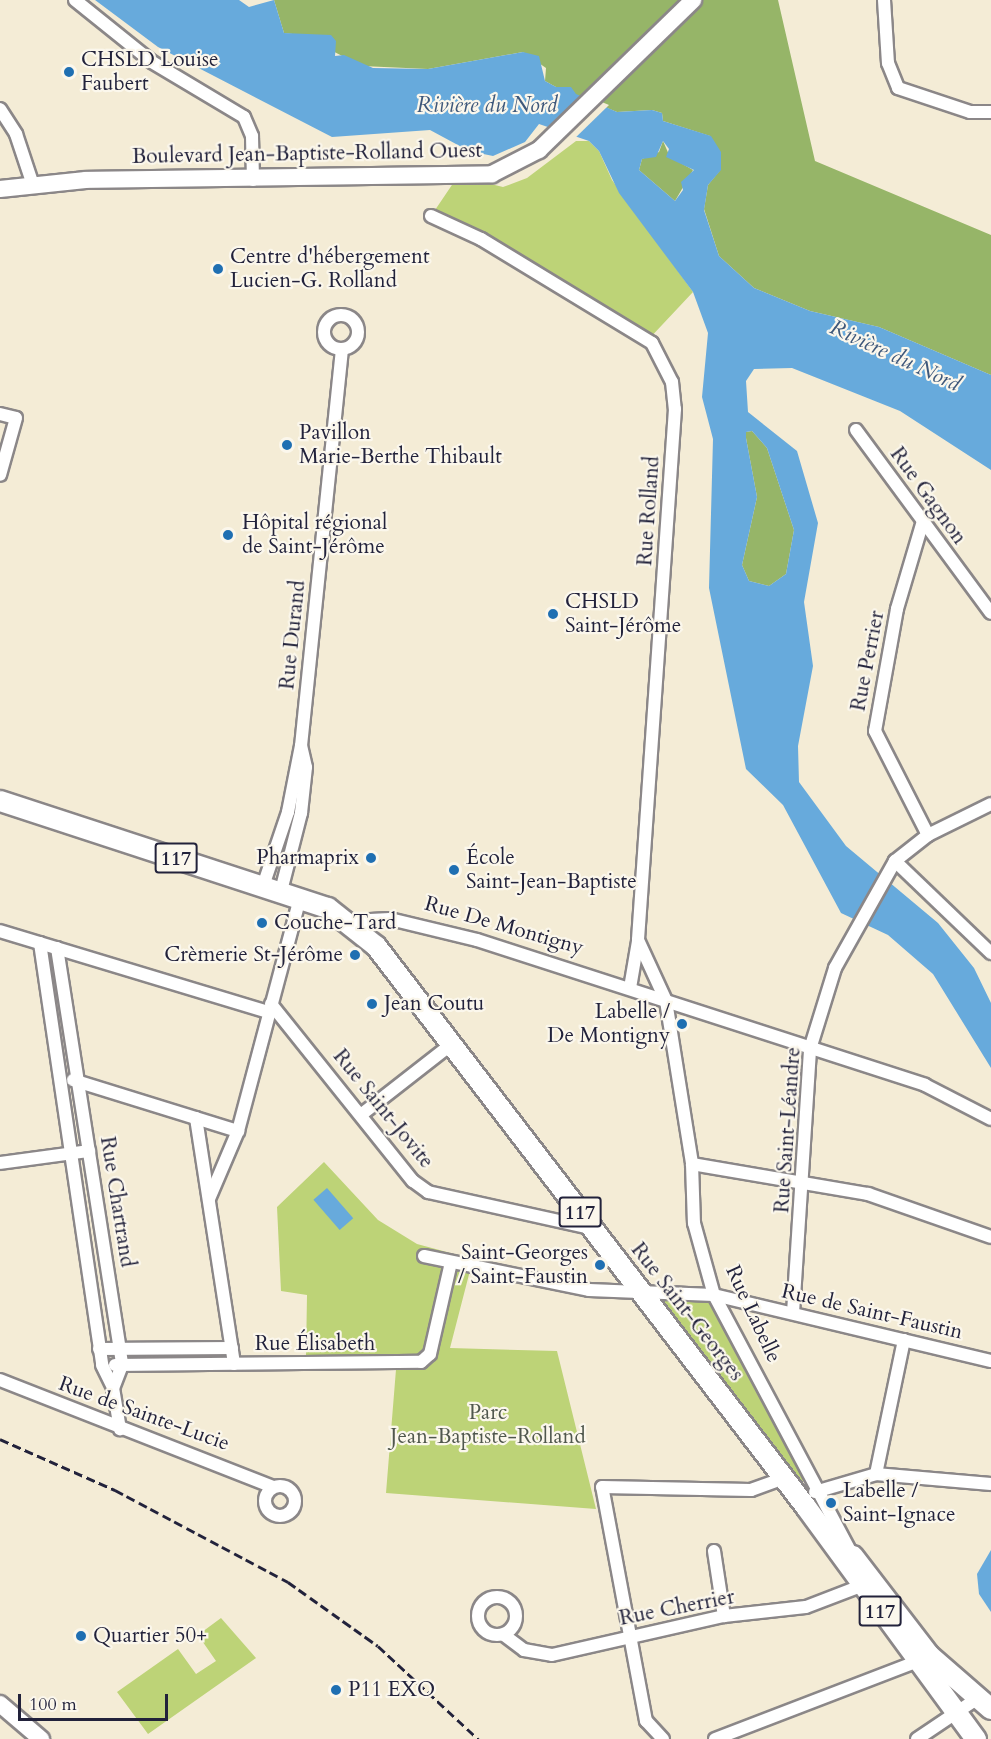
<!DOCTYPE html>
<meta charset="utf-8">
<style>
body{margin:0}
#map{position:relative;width:991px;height:1739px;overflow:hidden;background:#f4ecd6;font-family:Cardo,serif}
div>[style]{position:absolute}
.green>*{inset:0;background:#bdd377}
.forest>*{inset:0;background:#96b568}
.water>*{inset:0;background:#67aadc;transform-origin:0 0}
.pier>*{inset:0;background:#f4ecd6}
.roads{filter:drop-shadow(2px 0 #8b8788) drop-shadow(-2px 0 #8b8788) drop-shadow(0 2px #8b8788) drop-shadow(0 -2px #8b8788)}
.street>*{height:12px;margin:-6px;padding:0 6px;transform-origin:6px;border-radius:6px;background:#fff}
.street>.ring{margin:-6px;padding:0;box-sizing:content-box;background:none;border:12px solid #fff;border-radius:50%}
.secondary>*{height:16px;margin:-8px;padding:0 8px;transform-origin:8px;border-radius:8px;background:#fff}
.primary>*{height:20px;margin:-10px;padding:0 10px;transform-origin:10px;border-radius:10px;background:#fff}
.rail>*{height:3px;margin-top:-1.5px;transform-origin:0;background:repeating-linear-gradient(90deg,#22223b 0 9px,transparent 0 13.5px)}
.dots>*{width:16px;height:16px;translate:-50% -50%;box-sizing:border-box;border:3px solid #fbf7ec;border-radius:50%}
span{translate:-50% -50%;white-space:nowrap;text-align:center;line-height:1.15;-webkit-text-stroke:4.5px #fbf7ec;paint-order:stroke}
.shield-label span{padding:2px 4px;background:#fbf7ec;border:2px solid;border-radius:4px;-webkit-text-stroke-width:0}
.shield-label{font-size:20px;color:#22223b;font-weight:700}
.poi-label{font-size:21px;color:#22223b}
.left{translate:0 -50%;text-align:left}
.right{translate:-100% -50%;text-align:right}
.street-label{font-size:21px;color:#22223b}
.park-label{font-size:21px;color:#50574d}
.water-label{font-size:22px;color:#3e587b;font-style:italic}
.scale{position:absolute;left:18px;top:1694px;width:150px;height:27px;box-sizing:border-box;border:3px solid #22223b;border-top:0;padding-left:8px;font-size:18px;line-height:21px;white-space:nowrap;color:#22223b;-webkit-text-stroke:4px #fbf7ec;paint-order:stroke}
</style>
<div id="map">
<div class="green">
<i style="clip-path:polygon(576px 141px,589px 141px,599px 151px,612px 180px,693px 292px,647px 341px,431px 216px,458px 176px,503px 187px,527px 178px)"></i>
<i style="clip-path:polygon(324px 1162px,378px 1220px,417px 1244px,473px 1259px,450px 1348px,557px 1351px,596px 1509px,386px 1493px,397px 1357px,306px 1356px,307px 1295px,281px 1291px,277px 1207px)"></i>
<i style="clip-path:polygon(642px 1292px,714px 1295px,803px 1480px,801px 1485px)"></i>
<i style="clip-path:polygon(221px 1618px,256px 1658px,148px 1734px,117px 1692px,178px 1649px,196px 1674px,216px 1661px,198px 1635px)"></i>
</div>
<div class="forest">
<i style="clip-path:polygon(274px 0,778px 0,815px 161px,991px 235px,991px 375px,879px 327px,810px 311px,754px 288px,719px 256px,704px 209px,708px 185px,721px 169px,710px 136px,663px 121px,662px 113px,652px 110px,617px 112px,556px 87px,545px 81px,546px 68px,523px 52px,428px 69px,362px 66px,301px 35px,284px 33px)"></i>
<i style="clip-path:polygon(663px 141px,670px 157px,693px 170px,675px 201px,639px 170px,642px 159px,659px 152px)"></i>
<i style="clip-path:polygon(752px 431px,767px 448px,794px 530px,786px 574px,769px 586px,749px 581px,742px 565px,757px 497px,746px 438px,746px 432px)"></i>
</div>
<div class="water">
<i style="clip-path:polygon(evenodd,95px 0,239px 0,249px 7px,274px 0,284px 33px,331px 35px,336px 41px,335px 56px,344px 55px,373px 68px,428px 69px,523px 52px,539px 56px,545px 81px,556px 87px,571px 87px,576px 94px,617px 112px,652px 110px,662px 113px,663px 121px,711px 136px,721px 152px,721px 170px,708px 185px,704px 210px,719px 256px,754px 288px,810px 311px,879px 327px,991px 375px,991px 470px,900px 411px,792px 368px,754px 369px,746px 381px,748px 412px,797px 451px,818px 523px,804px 602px,813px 666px,798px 746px,799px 782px,846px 846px,938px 923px,974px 968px,991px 1003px,991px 1068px,933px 974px,888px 935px,841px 913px,783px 805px,746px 769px,709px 588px,713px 439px,702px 397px,708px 333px,693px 292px,619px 193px,599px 151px,589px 141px,539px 124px,525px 142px,493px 156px,469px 151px,430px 130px,332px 137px,158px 47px,95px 0,663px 141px,669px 149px,666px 157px,694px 170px,681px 182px,683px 190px,675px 201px,639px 170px,642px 159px,656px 157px,663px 141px,95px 0,752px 431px,767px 448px,794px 530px,786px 574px,769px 586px,749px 581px,742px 565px,757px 497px,746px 438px,746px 432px,752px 431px)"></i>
<i style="left:327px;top:1188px;width:40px;height:18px;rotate:49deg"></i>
<i style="clip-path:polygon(991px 1550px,991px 1612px,979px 1594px,977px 1574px)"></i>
</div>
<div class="pier">
<i style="clip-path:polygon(585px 95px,609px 105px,571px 142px,548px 130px)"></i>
</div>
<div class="roads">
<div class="street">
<i style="left:75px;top:0;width:99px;rotate:38.8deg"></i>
<i style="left:152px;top:62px;width:107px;rotate:30.9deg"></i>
<i style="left:244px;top:117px;width:21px;rotate:67deg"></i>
<i style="left:252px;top:136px;width:44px;rotate:88.7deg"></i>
<i style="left:884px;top:0;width:63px;rotate:86.4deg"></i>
<i style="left:888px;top:63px;width:27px;rotate:68deg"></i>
<i style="left:898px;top:88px;width:76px;rotate:18.4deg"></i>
<i style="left:970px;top:112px;width:21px"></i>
<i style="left:0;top:109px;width:30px;rotate:57deg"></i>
<i style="left:16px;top:134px;width:51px;rotate:71.6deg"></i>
<i style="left:431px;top:216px;width:55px;rotate:24.7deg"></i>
<i style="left:481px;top:239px;width:200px;rotate:31.3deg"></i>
<i style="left:652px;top:343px;width:44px;rotate:62.9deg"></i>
<i style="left:672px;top:382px;width:27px;rotate:84deg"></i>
<i style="left:675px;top:409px;width:532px;rotate:93.99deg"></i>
<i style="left:638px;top:940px;width:67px;rotate:65.3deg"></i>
<i style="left:666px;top:1001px;width:165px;rotate:80.9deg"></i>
<i style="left:692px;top:1164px;width:59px;rotate:88.1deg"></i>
<i style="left:694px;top:1223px;width:75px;rotate:74.5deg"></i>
<i style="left:714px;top:1295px;width:294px;rotate:62deg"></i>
<i class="ring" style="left:324px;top:315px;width:22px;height:22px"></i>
<i style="left:0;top:414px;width:16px;rotate:14deg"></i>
<i style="left:16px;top:418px;width:59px;rotate:105.7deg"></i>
<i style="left:856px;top:430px;width:227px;rotate:53.6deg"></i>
<i style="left:923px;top:521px;width:92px;rotate:106.5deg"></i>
<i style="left:897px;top:609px;width:124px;rotate:100.2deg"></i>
<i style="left:875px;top:731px;width:117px;rotate:63deg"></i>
<i style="left:895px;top:861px;width:133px;rotate:43.8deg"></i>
<i style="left:263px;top:886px;width:78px;rotate:-71.3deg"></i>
<i style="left:288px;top:812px;width:67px;rotate:-78.9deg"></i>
<i style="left:301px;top:746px;width:399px;rotate:-84.1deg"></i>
<i style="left:281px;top:891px;width:81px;rotate:-75.6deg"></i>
<i style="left:301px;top:813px;width:46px;rotate:-83.8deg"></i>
<i style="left:306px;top:767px;width:22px;rotate:-103deg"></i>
<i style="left:350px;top:921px;width:40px;rotate:-2.9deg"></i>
<i style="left:390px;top:919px;width:89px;rotate:13.6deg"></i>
<i style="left:477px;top:940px;width:471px;rotate:17.9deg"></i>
<i style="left:925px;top:1085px;width:74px;rotate:27.3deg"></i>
<i style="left:0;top:931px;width:281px;rotate:16.8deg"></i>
<i style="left:40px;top:943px;width:427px;rotate:81.6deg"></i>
<i style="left:102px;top:1365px;width:25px;rotate:64deg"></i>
<i style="left:113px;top:1388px;width:42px;rotate:80.3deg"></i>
<i style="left:57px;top:948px;width:422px;rotate:81.1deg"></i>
<i style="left:122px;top:1365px;width:25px;rotate:111deg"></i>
<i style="left:630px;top:988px;width:48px;rotate:-80.3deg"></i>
<i style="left:271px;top:1004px;width:227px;rotate:51.3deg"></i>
<i style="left:413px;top:1181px;width:19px;rotate:36deg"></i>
<i style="left:428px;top:1192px;width:167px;rotate:12.5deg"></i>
<i style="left:73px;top:1080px;width:173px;rotate:17.2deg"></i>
<i style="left:362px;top:1114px;width:115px;rotate:-38deg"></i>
<i style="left:196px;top:1118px;width:249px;rotate:81.2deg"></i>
<i style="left:0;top:1163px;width:90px;rotate:-7.7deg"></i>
<i style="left:692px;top:1164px;width:179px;rotate:9.7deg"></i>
<i style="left:868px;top:1194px;width:130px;rotate:19.3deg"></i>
<i style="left:209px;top:1199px;width:74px;rotate:-66.9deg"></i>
<i style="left:238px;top:1131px;width:241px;rotate:-75.1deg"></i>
<i style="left:424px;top:1256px;width:168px;rotate:11.6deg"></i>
<i style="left:589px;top:1290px;width:125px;rotate:2.3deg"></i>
<i style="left:714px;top:1295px;width:285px;rotate:13.4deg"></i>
<i style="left:793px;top:1313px;width:265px;rotate:-86.3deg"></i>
<i style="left:810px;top:1049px;width:85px;rotate:-72.8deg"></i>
<i style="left:835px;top:968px;width:123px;rotate:-60.7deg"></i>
<i style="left:895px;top:861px;width:42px;rotate:-38.2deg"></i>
<i style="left:928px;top:835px;width:70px;rotate:-26.2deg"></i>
<i style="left:99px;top:1349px;width:133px;rotate:-0.4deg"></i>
<i style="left:115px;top:1365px;width:306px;rotate:-0.6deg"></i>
<i style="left:421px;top:1362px;width:12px;rotate:-42deg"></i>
<i style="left:430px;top:1354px;width:94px;rotate:-77.1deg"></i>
<i style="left:0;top:1380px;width:293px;rotate:21.4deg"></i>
<i style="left:876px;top:1474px;width:137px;rotate:-78.2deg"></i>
<i class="ring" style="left:265px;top:1486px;width:18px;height:18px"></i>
<i style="left:815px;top:1492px;width:64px;rotate:-16.4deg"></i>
<i style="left:876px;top:1474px;width:115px;rotate:5deg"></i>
<i style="left:714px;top:1551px;width:66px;rotate:81.3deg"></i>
<i class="ring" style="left:478px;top:1597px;width:26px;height:26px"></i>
<i style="left:504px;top:1635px;width:25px;rotate:37deg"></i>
<i style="left:524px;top:1650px;width:28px;rotate:10deg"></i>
<i style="left:552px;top:1655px;width:176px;rotate:-12.8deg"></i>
<i style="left:724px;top:1616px;width:82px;rotate:-6.3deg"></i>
<i style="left:806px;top:1607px;width:59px;rotate:-20.9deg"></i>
<i style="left:663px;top:1739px;width:25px;rotate:-133deg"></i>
<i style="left:646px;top:1721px;width:238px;rotate:-100.6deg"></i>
<i style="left:602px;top:1487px;width:149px;rotate:1.2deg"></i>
<i style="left:751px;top:1490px;width:35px;rotate:-20deg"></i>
<i style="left:715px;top:1739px;width:217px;rotate:-21deg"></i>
<i style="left:917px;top:1739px;width:73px;rotate:-33.9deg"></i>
</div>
<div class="secondary">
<i style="left:0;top:189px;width:86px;rotate:-6deg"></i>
<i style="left:86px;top:180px;width:406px;rotate:-0.8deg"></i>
<i style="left:492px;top:174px;width:53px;rotate:-27.1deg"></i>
<i style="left:539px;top:150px;width:215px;rotate:-44.2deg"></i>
<i style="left:0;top:1704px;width:54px;rotate:40.5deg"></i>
</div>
<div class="primary">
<i style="left:0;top:801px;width:345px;rotate:18.1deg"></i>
<i style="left:328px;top:908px;width:61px;rotate:38.4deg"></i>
<i style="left:376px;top:946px;width:707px;rotate:52.53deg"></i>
<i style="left:806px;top:1507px;width:288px;rotate:53.8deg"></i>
<i style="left:853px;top:1556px;width:125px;rotate:52.5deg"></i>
<i style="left:929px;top:1655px;width:82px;rotate:41.1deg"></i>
</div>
</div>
<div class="rail">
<i style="left:0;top:1439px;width:126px;rotate:23.9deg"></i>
<i style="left:115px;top:1490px;width:196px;rotate:28deg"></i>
<i style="left:288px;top:1582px;width:110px;rotate:35.4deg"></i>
<i style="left:378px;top:1646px;width:137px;rotate:42.9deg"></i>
</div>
<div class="dots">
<i style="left:69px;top:72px;background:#1f6fb2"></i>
<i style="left:218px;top:269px;background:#1f6fb2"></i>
<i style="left:287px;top:445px;background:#1f6fb2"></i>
<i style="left:228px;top:535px;background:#1f6fb2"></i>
<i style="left:553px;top:614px;background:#1f6fb2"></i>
<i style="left:371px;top:858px;background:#1f6fb2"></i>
<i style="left:454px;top:870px;background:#1f6fb2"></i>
<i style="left:262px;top:923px;background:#1f6fb2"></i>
<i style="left:355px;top:955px;background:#1f6fb2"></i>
<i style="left:372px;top:1004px;background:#1f6fb2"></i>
<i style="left:682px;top:1024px;background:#1f6fb2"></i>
<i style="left:600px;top:1265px;background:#1f6fb2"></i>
<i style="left:831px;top:1503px;background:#1f6fb2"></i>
<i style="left:81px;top:1636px;background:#1f6fb2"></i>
<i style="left:336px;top:1690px;background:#1f6fb2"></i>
</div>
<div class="shield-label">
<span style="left:176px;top:858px">117</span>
<span style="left:580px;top:1212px">117</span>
<span style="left:880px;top:1611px">117</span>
</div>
<div class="poi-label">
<span class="left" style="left:81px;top:72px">CHSLD Louise<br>Faubert</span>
<span class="left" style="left:230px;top:269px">Centre d'hébergement<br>Lucien-G. Rolland</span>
<span class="left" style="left:299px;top:445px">Pavillon<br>Marie-Berthe Thibault</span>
<span class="left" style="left:242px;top:535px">Hôpital régional<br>de Saint-Jérôme</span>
<span class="left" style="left:565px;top:614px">CHSLD<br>Saint-Jérôme</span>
<span class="right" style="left:359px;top:858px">Pharmaprix</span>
<span class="left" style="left:466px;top:870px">École<br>Saint-Jean-Baptiste</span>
<span class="left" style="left:274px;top:923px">Couche-Tard</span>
<span class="right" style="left:343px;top:955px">Crèmerie St-Jérôme</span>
<span class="left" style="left:384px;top:1004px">Jean Coutu</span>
<span class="right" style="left:670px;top:1024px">Labelle /<br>De Montigny</span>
<span class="right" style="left:588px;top:1265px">Saint-Georges<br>/ Saint-Faustin</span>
<span class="left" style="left:843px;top:1503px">Labelle /<br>Saint-Ignace</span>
<span class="left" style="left:93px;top:1636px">Quartier 50+</span>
<span class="left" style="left:348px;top:1690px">P11 EXO</span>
</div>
<div class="street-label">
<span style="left:307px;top:154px;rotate:-1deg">Boulevard Jean-Baptiste-Rolland Ouest</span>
<span style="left:928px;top:496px;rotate:54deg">Rue Gagnon</span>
<span style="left:649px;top:511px;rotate:-86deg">Rue Rolland</span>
<span style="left:293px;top:635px;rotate:-84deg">Rue Durand</span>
<span style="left:868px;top:661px;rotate:-79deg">Rue Perrier</span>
<span style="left:504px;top:926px;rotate:16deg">Rue De Montigny</span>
<span style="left:383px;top:1109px;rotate:51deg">Rue Saint-Jovite</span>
<span style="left:788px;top:1130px;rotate:-86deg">Rue Saint-Léandre</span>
<span style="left:117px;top:1202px;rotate:81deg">Rue Chartrand</span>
<span style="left:687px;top:1312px;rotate:52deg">Rue Saint-Georges</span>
<span style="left:872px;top:1312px;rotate:13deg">Rue de Saint-Faustin</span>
<span style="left:753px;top:1314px;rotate:65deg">Rue Labelle</span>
<span style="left:315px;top:1344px">Rue Élisabeth</span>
<span style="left:144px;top:1414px;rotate:20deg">Rue de Sainte-Lucie</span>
<span style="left:677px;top:1608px;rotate:-11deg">Rue Cherrier</span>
</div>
<div class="park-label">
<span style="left:488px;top:1425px">Parc<br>Jean-Baptiste-Rolland</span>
</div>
<div class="water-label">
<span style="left:487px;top:106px">Rivière du Nord</span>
<span style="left:895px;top:356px;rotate:25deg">Rivière du Nord</span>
</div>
<div class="scale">100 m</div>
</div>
